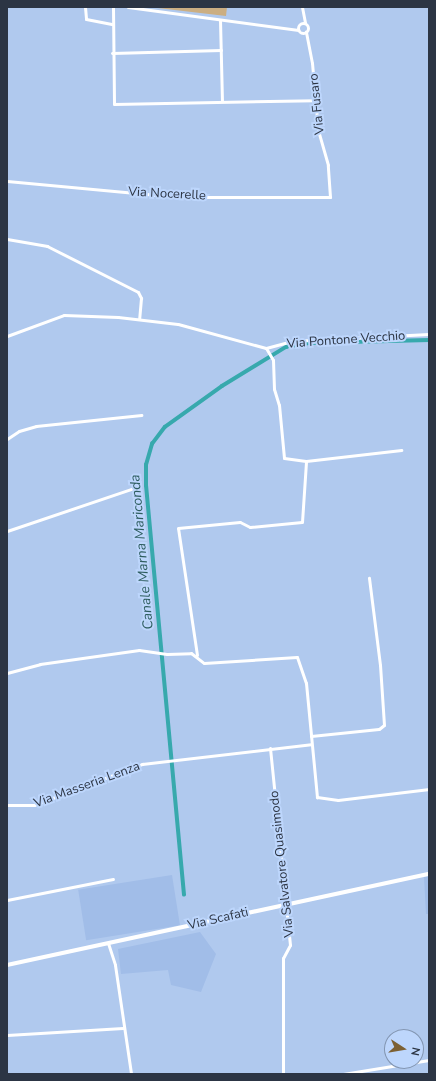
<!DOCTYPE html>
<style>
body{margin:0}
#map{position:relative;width:436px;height:1081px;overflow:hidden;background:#b0c9ee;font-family:"Nunito Sans",sans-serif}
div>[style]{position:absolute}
.built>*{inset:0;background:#a1bde8;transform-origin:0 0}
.green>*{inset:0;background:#cbae82}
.canal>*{height:3.5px;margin:-1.75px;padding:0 1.75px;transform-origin:1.75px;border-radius:1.75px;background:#37a9ad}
.minor>*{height:3px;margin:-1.5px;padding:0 1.5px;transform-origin:1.5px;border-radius:1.5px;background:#fff}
.minor>.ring{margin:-1.5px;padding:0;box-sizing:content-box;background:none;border:3px solid #fff;border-radius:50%}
.tertiary>*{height:4px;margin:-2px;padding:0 2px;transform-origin:2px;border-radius:2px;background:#fff}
span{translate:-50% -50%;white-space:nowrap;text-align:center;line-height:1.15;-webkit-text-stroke:4px #bdd6fc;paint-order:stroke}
.street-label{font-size:13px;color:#2c3544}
.water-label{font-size:14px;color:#2e5d5f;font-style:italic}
.frame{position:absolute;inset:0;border:8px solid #2c3544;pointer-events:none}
.north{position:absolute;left:384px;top:1029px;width:40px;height:40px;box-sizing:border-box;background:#bdd6fc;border:1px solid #8396b2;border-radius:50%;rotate:102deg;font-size:11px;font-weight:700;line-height:16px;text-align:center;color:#2c3544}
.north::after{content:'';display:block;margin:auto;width:14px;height:18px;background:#7c6033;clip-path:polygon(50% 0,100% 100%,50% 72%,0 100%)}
</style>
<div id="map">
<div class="built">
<i style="left:172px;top:875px;width:51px;height:95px;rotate:81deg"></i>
<i style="clip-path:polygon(429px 876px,429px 914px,426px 914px,424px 877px)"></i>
<i style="clip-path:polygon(200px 932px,216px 954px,201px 992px,171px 985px,168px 970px,121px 974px,118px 949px)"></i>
</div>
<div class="green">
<i style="clip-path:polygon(149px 7px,227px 7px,226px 16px)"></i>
</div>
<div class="canal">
<i style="left:184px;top:895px;width:411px;rotate:-95.3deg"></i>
<i style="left:146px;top:486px;width:21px;rotate:-90deg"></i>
<i style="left:146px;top:465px;width:22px;rotate:-74deg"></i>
<i style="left:152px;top:444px;width:21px;rotate:-53deg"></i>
<i style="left:165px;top:427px;width:70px;rotate:-35.7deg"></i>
<i style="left:222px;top:386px;width:75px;rotate:-31.4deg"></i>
<i style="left:286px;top:347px;width:23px;rotate:-10deg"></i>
<i style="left:309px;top:343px;width:120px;rotate:-1.4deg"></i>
</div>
<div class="minor">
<i style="left:85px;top:7px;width:12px;rotate:85deg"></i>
<i style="left:86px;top:19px;width:26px;rotate:11deg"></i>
<i style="left:113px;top:7px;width:97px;rotate:89.4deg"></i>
<i style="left:114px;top:104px;width:201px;rotate:-1.1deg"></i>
<i style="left:128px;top:7px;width:172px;rotate:7.7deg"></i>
<i style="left:302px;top:7px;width:16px;rotate:79deg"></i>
<i style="left:220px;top:20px;width:81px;rotate:88.6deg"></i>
<i class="ring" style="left:298px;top:23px;width:7px;height:7px"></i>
<i style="left:112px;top:53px;width:109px;rotate:-1.6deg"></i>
<i style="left:7px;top:181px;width:172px;rotate:5.3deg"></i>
<i style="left:178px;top:197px;width:152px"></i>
<i style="left:330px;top:197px;width:32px;rotate:-94deg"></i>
<i style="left:328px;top:165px;width:36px;rotate:-106deg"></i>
<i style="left:318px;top:130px;width:67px;rotate:-95.1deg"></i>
<i style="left:312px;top:63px;width:32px;rotate:-101deg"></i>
<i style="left:7px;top:239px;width:41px;rotate:9.9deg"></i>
<i style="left:47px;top:246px;width:102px;rotate:26.8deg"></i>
<i style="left:138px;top:292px;width:7px;rotate:63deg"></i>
<i style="left:141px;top:298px;width:21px;rotate:95deg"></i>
<i style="left:7px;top:336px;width:61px;rotate:-20.2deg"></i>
<i style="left:64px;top:315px;width:54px;rotate:2.1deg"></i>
<i style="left:118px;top:317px;width:60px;rotate:6.7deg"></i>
<i style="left:178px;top:324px;width:91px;rotate:15.3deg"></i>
<i style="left:266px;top:348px;width:27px;rotate:-15deg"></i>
<i style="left:292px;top:341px;width:137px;rotate:-2.9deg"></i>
<i style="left:266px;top:348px;width:14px;rotate:60deg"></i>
<i style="left:273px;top:360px;width:29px;rotate:88deg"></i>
<i style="left:274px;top:389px;width:17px;rotate:73deg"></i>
<i style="left:279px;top:405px;width:53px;rotate:84.6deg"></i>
<i style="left:284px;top:458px;width:22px;rotate:8deg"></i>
<i style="left:7px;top:439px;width:14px;rotate:-34deg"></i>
<i style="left:19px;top:431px;width:18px;rotate:-16deg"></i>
<i style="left:36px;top:426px;width:106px;rotate:-6deg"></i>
<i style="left:7px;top:531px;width:140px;rotate:-18.7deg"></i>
<i style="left:197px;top:655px;width:128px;rotate:-98.5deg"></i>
<i style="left:178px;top:528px;width:62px;rotate:-5.5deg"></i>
<i style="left:240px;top:522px;width:11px;rotate:27deg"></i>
<i style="left:250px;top:527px;width:52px;rotate:-5.5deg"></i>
<i style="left:302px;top:522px;width:61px;rotate:-86.2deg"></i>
<i style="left:306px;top:461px;width:96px;rotate:-6.6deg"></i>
<i style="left:7px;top:673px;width:34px;rotate:-15deg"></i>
<i style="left:40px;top:664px;width:100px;rotate:-8deg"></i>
<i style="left:139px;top:650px;width:28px;rotate:8deg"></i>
<i style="left:167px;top:654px;width:24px;rotate:-2deg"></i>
<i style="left:191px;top:653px;width:16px;rotate:38deg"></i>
<i style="left:204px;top:663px;width:93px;rotate:-3.7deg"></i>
<i style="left:297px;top:657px;width:28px;rotate:71deg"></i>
<i style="left:306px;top:683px;width:115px;rotate:84.5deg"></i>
<i style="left:317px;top:797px;width:21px;rotate:8deg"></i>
<i style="left:338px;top:800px;width:92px;rotate:-6.9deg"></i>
<i style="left:311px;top:736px;width:68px;rotate:-5.9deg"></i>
<i style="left:379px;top:729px;width:6px;rotate:-39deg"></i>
<i style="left:384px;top:725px;width:60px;rotate:-93.8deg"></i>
<i style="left:380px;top:665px;width:88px;rotate:-97.2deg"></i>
<i style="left:270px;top:748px;width:198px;rotate:84.2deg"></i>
<i style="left:290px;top:945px;width:15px;rotate:118deg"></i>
<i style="left:283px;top:958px;width:116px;rotate:90deg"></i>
<i style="left:7px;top:805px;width:27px"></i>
<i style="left:34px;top:805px;width:116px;rotate:-20.8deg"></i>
<i style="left:142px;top:764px;width:170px;rotate:-6.7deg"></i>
<i style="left:7px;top:900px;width:108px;rotate:-11.2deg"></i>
<i style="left:108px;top:943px;width:23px;rotate:72deg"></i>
<i style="left:115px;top:965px;width:110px;rotate:81.6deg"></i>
<i style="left:7px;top:1035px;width:116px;rotate:-3.5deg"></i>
<i style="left:343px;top:1074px;width:87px;rotate:-9.2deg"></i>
</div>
<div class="tertiary">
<i style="left:7px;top:965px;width:432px;rotate:-12.2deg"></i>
</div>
<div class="street-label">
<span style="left:317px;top:104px;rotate:-96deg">Via Fusaro</span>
<span style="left:167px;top:194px;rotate:3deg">Via Nocerelle</span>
<span style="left:346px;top:340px;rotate:-4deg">Via Pontone Vecchio</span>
<span style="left:87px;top:785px;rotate:-20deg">Via Masseria Lenza</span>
<span style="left:282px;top:864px;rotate:-96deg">Via Salvatore Quasimodo</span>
<span style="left:218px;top:919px;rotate:-13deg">Via Scafati</span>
</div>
<div class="water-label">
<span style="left:142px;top:552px;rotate:-95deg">Canale Marna Mariconda</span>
</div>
<div class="frame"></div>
<div class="north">N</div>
</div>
